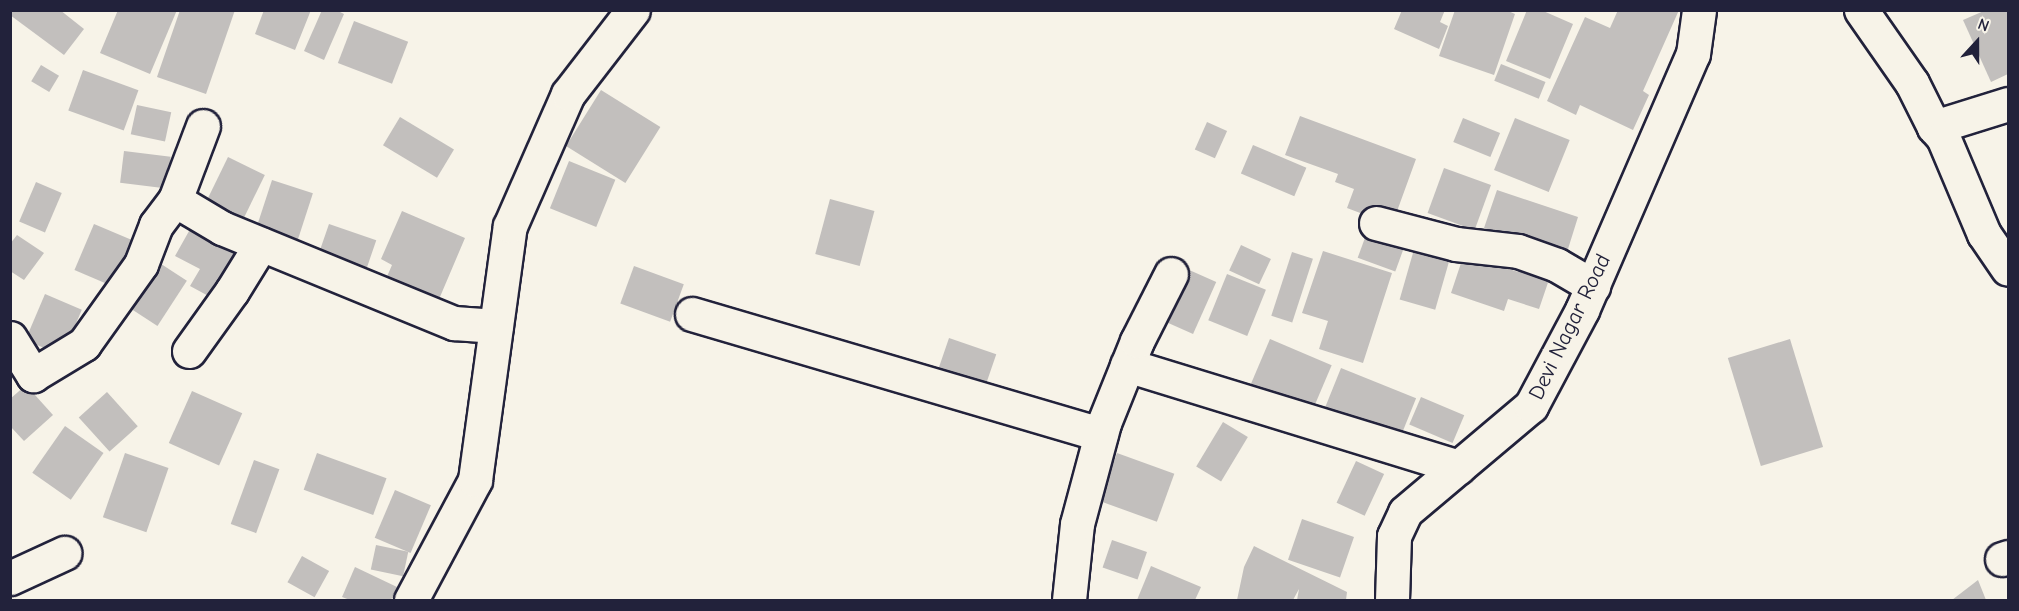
<!DOCTYPE html>
<style>
body{margin:0}
#map{position:relative;width:2019px;height:611px;overflow:hidden;background:#f7f3e8;font-family:"Comic Neue",sans-serif}
div>[style]{position:absolute}
.building>*{inset:0;background:#c2bfbd;transform-origin:0 0}
.roads{filter:drop-shadow(2px 0 #22223b) drop-shadow(-2px 0 #22223b) drop-shadow(0 2px #22223b) drop-shadow(0 -2px #22223b)}
.minor>*{height:33px;margin:-16.5px;padding:0 16.5px;transform-origin:16.5px;border-radius:16.5px;background:#f7f3e8}
.major>*{height:33px;margin:-16.5px;padding:0 16.5px;transform-origin:16.5px;border-radius:16.5px;background:#f7f3e8}
span{translate:-50% -50%;white-space:nowrap;text-align:center;line-height:1.15;-webkit-text-stroke:6px #f7f3e8;paint-order:stroke}
.street-label{font-size:22px;color:#22223b}
.frame{position:absolute;inset:0;border:12px solid #22223b;pointer-events:none}
.north{position:absolute;left:1947px;top:12px;width:60px;height:60px;-webkit-text-stroke:4px #f7f3e8;paint-order:stroke;rotate:21deg;font-size:16px;font-weight:700;line-height:24px;text-align:center;color:#22223b}
.north::after{content:'';display:block;margin:auto;width:21px;height:27px;background:#22223b;clip-path:polygon(50% 0,100% 100%,50% 72%,0 100%)}
</style>
<div id="map">
<div class="building">
<i style="clip-path:polygon(10px 10px,60px 10px,84px 29px,64px 55px,10px 15px)"></i>
<i style="clip-path:polygon(118px 10px,177px 10px,150px 74px,100px 53px)"></i>
<i style="clip-path:polygon(180px 10px,235px 10px,206px 94px,157px 77px)"></i>
<i style="clip-path:polygon(264px 10px,311px 10px,295px 50px,255px 34px)"></i>
<i style="clip-path:polygon(322px 10px,336px 10px,344px 14px,324px 60px,304px 51px)"></i>
<i style="clip-path:polygon(1402px 10px,1445px 10px,1440px 22px,1448px 26px,1439px 49px,1394px 29px)"></i>
<i style="clip-path:polygon(1455px 10px,1506px 10px,1515px 14px,1494px 75px,1439px 56px)"></i>
<i style="clip-path:polygon(1527px 10px,1541px 10px,1573px 24px,1550px 79px,1506px 61px)"></i>
<i style="clip-path:polygon(1618px 10px,1679px 10px,1643px 91px,1649px 95px,1633px 130px,1580px 105px,1576px 115px,1547px 101px,1585px 17px,1610px 28px)"></i>
<i style="clip-path:polygon(1986px 10px,2008px 10px,2008px 74px,1991px 82px,1963px 20px)"></i>
<i style="left:354px;top:21px;width:58px;height:45px;rotate:21deg"></i>
<i style="left:1501px;top:64px;width:48px;height:18px;rotate:22deg"></i>
<i style="left:41px;top:65px;width:21px;height:19px;rotate:31deg"></i>
<i style="left:83px;top:70px;width:59px;height:43px;rotate:20deg"></i>
<i style="left:601px;top:90px;width:70px;height:66px;rotate:32deg"></i>
<i style="left:137px;top:105px;width:35px;height:30px;rotate:12deg"></i>
<i style="clip-path:polygon(1300px 116px,1416px 159px,1392px 225px,1347px 208px,1354px 189px,1335px 182px,1338px 174px,1285px 155px)"></i>
<i style="left:400px;top:117px;width:63px;height:33px;rotate:31deg"></i>
<i style="left:1463px;top:118px;width:40px;height:26px;rotate:22deg"></i>
<i style="left:1515px;top:118px;width:59px;height:56px;rotate:22deg"></i>
<i style="left:1207px;top:122px;width:22px;height:30px;rotate:24deg"></i>
<i style="left:1253px;top:145px;width:58px;height:31px;rotate:23deg"></i>
<i style="left:124px;top:151px;width:47px;height:32px;rotate:7deg"></i>
<i style="left:228px;top:157px;width:41px;height:52px;rotate:26deg"></i>
<i style="left:569px;top:161px;width:50px;height:51px;rotate:22deg"></i>
<i style="left:1444px;top:168px;width:50px;height:48px;rotate:20deg"></i>
<i style="left:272px;top:180px;width:43px;height:49px;rotate:18deg"></i>
<i style="left:36px;top:182px;width:28px;height:43px;rotate:23deg"></i>
<i style="clip-path:polygon(1497px 190px,1578px 217px,1563px 265px,1530px 244px,1484px 228px)"></i>
<i style="left:830px;top:199px;width:46px;height:57px;rotate:15deg"></i>
<i style="clip-path:polygon(402px 211px,465px 238px,434px 311px,382px 288px,392px 265px,381px 259px)"></i>
<i style="left:94px;top:224px;width:47px;height:50px;rotate:23deg"></i>
<i style="clip-path:polygon(193px 224px,241px 251px,214px 299px,190px 286px,200px 269px,175px 256px)"></i>
<i style="left:329px;top:224px;width:50px;height:30px;rotate:19deg"></i>
<i style="left:1370px;top:224px;width:40px;height:36px;rotate:20deg"></i>
<i style="clip-path:polygon(17px 235px,44px 253px,24px 280px,10px 271px,10px 244px)"></i>
<i style="left:1417px;top:239px;width:37px;height:63px;rotate:16deg"></i>
<i style="left:1241px;top:245px;width:33px;height:28px;rotate:25deg"></i>
<i style="clip-path:polygon(1323px 251px,1392px 273px,1363px 363px,1319px 349px,1328px 321px,1302px 313px)"></i>
<i style="left:1292px;top:252px;width:22px;height:67px;rotate:18deg"></i>
<i style="clip-path:polygon(1464px 254px,1518px 272px,1524px 256px,1554px 265px,1539px 309px,1508px 299px,1504px 311px,1451px 293px)"></i>
<i style="left:155px;top:260px;width:38px;height:54px;rotate:33deg"></i>
<i style="left:634px;top:266px;width:53px;height:40px;rotate:20deg"></i>
<i style="left:1187px;top:269px;width:32px;height:57px;rotate:24deg"></i>
<i style="left:1227px;top:274px;width:42px;height:50px;rotate:22deg"></i>
<i style="left:45px;top:294px;width:40px;height:50px;rotate:23deg"></i>
<i style="left:949px;top:338px;width:50px;height:39px;rotate:19deg"></i>
<i style="left:1270px;top:339px;width:67px;height:56px;rotate:23deg"></i>
<i style="left:1790px;top:339px;width:113px;height:65px;rotate:73deg"></i>
<i style="left:1341px;top:368px;width:81px;height:53px;rotate:22deg"></i>
<i style="clip-path:polygon(26px 385px,53px 415px,24px 441px,10px 426px,10px 399px)"></i>
<i style="left:192px;top:391px;width:55px;height:57px;rotate:24deg"></i>
<i style="left:107px;top:392px;width:46px;height:38px;rotate:48deg"></i>
<i style="left:1421px;top:397px;width:47px;height:30px;rotate:23deg"></i>
<i style="left:1223px;top:422px;width:29px;height:52px;rotate:31deg"></i>
<i style="left:65px;top:426px;width:47px;height:57px;rotate:35deg"></i>
<i style="left:125px;top:453px;width:46px;height:68px;rotate:19deg"></i>
<i style="left:317px;top:453px;width:74px;height:39px;rotate:20deg"></i>
<i style="left:1117px;top:453px;width:61px;height:51px;rotate:20deg"></i>
<i style="left:254px;top:460px;width:27px;height:68px;rotate:20deg"></i>
<i style="left:1356px;top:461px;width:31px;height:46px;rotate:25deg"></i>
<i style="left:395px;top:490px;width:39px;height:52px;rotate:23deg"></i>
<i style="left:1302px;top:519px;width:55px;height:43px;rotate:19deg"></i>
<i style="left:1112px;top:540px;width:37px;height:29px;rotate:19deg"></i>
<i style="left:376px;top:545px;width:33px;height:25px;rotate:12deg"></i>
<i style="clip-path:polygon(1254px 546px,1347px 592px,1346px 600px,1297px 600px,1299px 589px,1293px 600px,1237px 600px,1244px 567px)"></i>
<i style="left:302px;top:556px;width:31px;height:30px;rotate:29deg"></i>
<i style="clip-path:polygon(1151px 566px,1201px 587px,1195px 600px,1137px 600px)"></i>
<i style="clip-path:polygon(355px 567px,397px 587px,391px 600px,350px 600px,342px 597px)"></i>
<i style="clip-path:polygon(1978px 580px,1986px 600px,1952px 600px)"></i>
</div>
<div class="roads">
<div class="minor">
<i style="left:1934px;top:127px;width:77px;rotate:-17.3deg"></i>
<i style="left:175px;top:200px;width:79px;rotate:-69.3deg"></i>
<i style="left:1376px;top:223px;width:83px;rotate:14.7deg"></i>
<i style="left:1456px;top:244px;width:62px;rotate:6.4deg"></i>
<i style="left:1518px;top:251px;width:41px;rotate:19.7deg"></i>
<i style="left:1557px;top:265px;width:42px;rotate:30.3deg"></i>
<i style="left:692px;top:314px;width:426px;rotate:16.4deg"></i>
<i style="left:10px;top:338px;width:44px;rotate:58.1deg"></i>
<i style="left:33px;top:375px;width:60px;rotate:-31.3deg"></i>
<i style="left:84px;top:344px;width:98px;rotate:-54.5deg"></i>
<i style="left:141px;top:264px;width:42px;rotate:-69deg"></i>
<i style="left:156px;top:225px;width:31px;rotate:-53deg"></i>
<i style="left:175px;top:200px;width:55px;rotate:30.8deg"></i>
<i style="left:222px;top:228px;width:251px;rotate:22.3deg"></i>
<i style="left:454px;top:323px;width:42px;rotate:4.1deg"></i>
<i style="left:189px;top:351px;width:74px;rotate:-54.4deg"></i>
<i style="left:232px;top:291px;width:55px;rotate:-58.3deg"></i>
<i style="left:1127px;top:365px;width:347px;rotate:17.1deg"></i>
<i style="left:2002px;top:559px;width:6px;rotate:-18deg"></i>
<i style="left:10px;top:578px;width:60px;rotate:-24.8deg"></i>
<i style="left:411px;top:600px;width:136px;rotate:-61.9deg"></i>
<i style="left:475px;top:480px;width:256px;rotate:-82.2deg"></i>
<i style="left:510px;top:226px;width:144px;rotate:-66.3deg"></i>
<i style="left:568px;top:94px;width:106px;rotate:-52.3deg"></i>
<i style="left:1069px;top:600px;width:76px;rotate:-84deg"></i>
<i style="left:1077px;top:524px;width:105px;rotate:-75deg"></i>
<i style="left:1104px;top:423px;width:88px;rotate:-68.1deg"></i>
<i style="left:1137px;top:341px;width:75px;rotate:-63.1deg"></i>
<i style="left:1392px;top:600px;width:64px;rotate:-88.2deg"></i>
<i style="left:1394px;top:536px;width:26px;rotate:-65deg"></i>
<i style="left:1405px;top:512px;width:165px;rotate:-40.1deg"></i>
<i style="left:1531px;top:406px;width:109px;rotate:-62deg"></i>
<i style="left:1582px;top:310px;width:279px;rotate:-66.6deg"></i>
<i style="left:1693px;top:54px;width:44px;rotate:-82.2deg"></i>
</div>
<div class="major">
<i style="left:1861px;top:10px;width:89px;rotate:55.1deg"></i>
<i style="left:1912px;top:83px;width:49px;rotate:63.4deg"></i>
<i style="left:1934px;top:127px;width:13px;rotate:48deg"></i>
<i style="left:1943px;top:137px;width:105px;rotate:67.1deg"></i>
<i style="left:1984px;top:234px;width:42px;rotate:55.6deg"></i>
</div>
</div>
<div class="street-label">
<span style="left:1570px;top:327px;rotate:-64deg">Devi Nagar Road</span>
</div>
<div class="frame"></div>
<div class="north">N</div>
</div>
